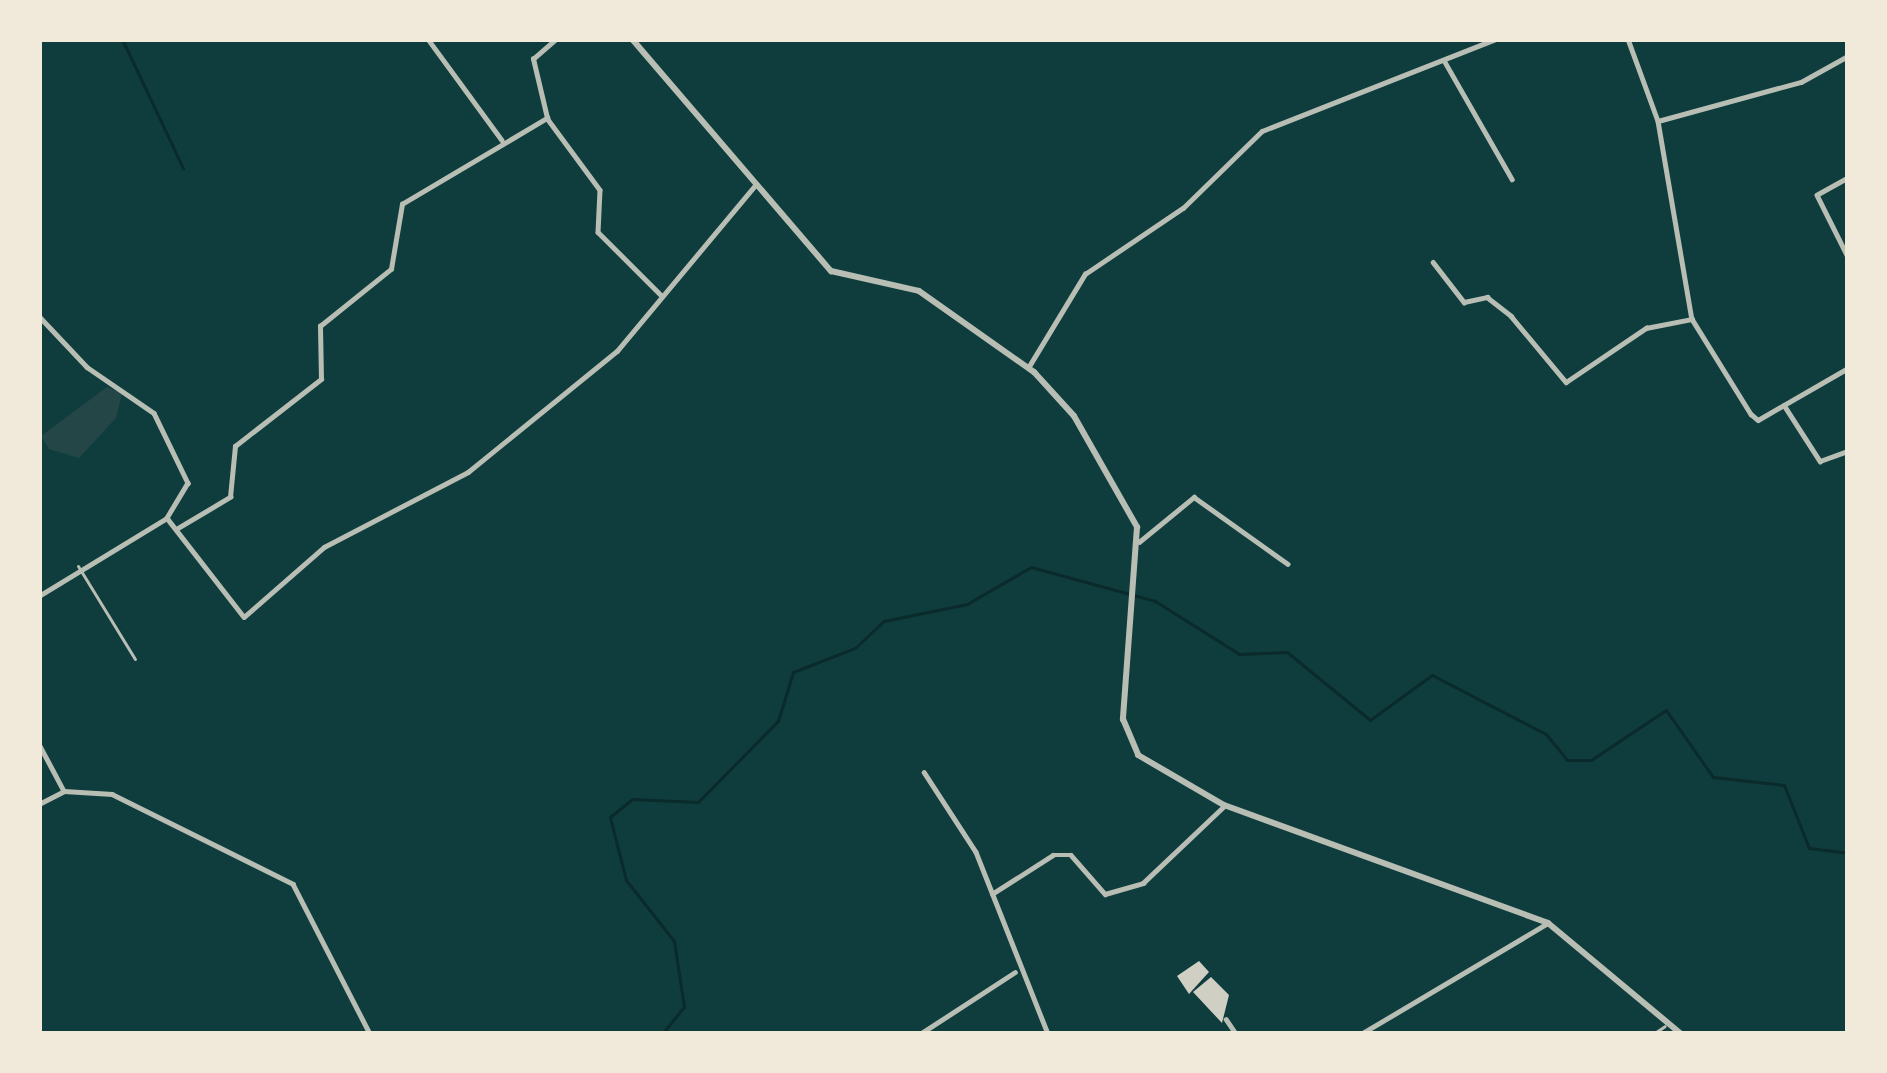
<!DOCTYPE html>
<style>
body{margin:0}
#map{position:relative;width:1887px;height:1073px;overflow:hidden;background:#0f3d3e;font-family:Georgia,serif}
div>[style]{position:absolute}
.green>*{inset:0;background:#244646}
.stream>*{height:3px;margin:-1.5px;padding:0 1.5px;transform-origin:1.5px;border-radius:1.5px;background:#0a2a2b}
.building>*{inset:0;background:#cfcfc3}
.pedestrian>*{height:3px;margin:-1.5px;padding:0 1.5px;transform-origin:1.5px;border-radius:1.5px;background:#b8beb3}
.minor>*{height:4.5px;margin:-2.25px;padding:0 2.25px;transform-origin:2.25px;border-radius:2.25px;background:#b8beb3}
.tertiary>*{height:6px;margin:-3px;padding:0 3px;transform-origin:3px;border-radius:3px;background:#b8beb3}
span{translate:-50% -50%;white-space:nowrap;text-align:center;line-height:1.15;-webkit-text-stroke:9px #f1e9da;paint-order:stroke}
.frame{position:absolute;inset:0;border:42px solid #f1e9da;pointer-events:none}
</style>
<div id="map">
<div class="green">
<i style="clip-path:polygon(107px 387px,122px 393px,116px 418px,79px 458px,49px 449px,41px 436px)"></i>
</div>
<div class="stream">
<i style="left:122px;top:39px;width:143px;rotate:64.7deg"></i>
<i style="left:662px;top:1034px;width:35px;rotate:-51deg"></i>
<i style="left:684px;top:1007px;width:67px;rotate:-98.6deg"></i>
<i style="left:674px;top:941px;width:78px;rotate:-128.2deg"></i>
<i style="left:626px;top:880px;width:65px;rotate:-104.3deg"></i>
<i style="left:610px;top:817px;width:28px;rotate:-39deg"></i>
<i style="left:632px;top:799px;width:66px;rotate:2.6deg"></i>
<i style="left:698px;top:802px;width:114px;rotate:-45.4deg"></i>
<i style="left:778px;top:721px;width:51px;rotate:-73deg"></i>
<i style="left:793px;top:672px;width:66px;rotate:-21.2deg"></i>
<i style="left:855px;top:648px;width:40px;rotate:-43deg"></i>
<i style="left:884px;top:621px;width:85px;rotate:-11.6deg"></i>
<i style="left:967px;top:604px;width:74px;rotate:-30deg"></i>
<i style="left:1031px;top:567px;width:129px;rotate:15.3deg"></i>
<i style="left:1155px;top:601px;width:99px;rotate:32.2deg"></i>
<i style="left:1239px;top:654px;width:48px;rotate:-2.4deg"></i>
<i style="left:1287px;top:652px;width:107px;rotate:39.3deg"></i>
<i style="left:1370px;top:720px;width:77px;rotate:-36deg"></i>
<i style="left:1432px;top:675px;width:128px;rotate:27.4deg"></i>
<i style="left:1546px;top:734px;width:33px;rotate:51deg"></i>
<i style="left:1567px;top:760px;width:24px"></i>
<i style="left:1591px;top:760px;width:90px;rotate:-33.7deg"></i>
<i style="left:1666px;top:710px;width:82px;rotate:55deg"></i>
<i style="left:1713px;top:777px;width:71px;rotate:6.4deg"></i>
<i style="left:1784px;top:785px;width:68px;rotate:68.4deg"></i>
<i style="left:1809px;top:848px;width:39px;rotate:7deg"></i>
</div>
<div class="building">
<i style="clip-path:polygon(1199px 961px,1209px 972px,1189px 994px,1177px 976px)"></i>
<i style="clip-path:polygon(1211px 977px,1229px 995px,1222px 1023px,1193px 992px)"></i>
</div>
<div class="pedestrian">
<i style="left:78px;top:566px;width:109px;rotate:58.5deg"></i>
<i style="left:1653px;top:1034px;width:14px;rotate:-34deg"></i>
</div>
<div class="minor">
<i style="left:428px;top:39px;width:125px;rotate:53.8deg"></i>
<i style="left:1628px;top:39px;width:87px;rotate:69.9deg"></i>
<i style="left:1658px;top:121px;width:148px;rotate:-15.3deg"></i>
<i style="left:1801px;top:82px;width:54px;rotate:-29deg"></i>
<i style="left:1445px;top:62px;width:135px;rotate:60.2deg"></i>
<i style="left:547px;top:118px;width:89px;rotate:53.6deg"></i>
<i style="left:600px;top:190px;width:42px;rotate:92.7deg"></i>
<i style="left:598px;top:232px;width:88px;rotate:45deg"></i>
<i style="left:1658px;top:121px;width:201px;rotate:80.3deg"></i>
<i style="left:1692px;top:319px;width:112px;rotate:58.2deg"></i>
<i style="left:1751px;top:414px;width:9px;rotate:41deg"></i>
<i style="left:1758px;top:420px;width:104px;rotate:-30deg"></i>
<i style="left:1848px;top:178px;width:35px;rotate:151deg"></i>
<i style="left:1817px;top:195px;width:69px;rotate:63.4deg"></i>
<i style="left:1433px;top:262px;width:51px;rotate:52.2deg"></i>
<i style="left:1464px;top:302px;width:24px;rotate:-12deg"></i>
<i style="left:1487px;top:297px;width:31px;rotate:38deg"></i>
<i style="left:1511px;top:316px;width:86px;rotate:50.2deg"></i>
<i style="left:1566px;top:382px;width:97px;rotate:-34deg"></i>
<i style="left:1646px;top:328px;width:47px;rotate:-11.1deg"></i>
<i style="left:39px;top:316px;width:70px;rotate:46.7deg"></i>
<i style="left:87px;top:367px;width:81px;rotate:34.5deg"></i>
<i style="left:154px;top:413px;width:78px;rotate:64.1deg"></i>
<i style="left:188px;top:483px;width:41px;rotate:121deg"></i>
<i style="left:1028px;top:368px;width:110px;rotate:-58.8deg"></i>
<i style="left:1085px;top:274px;width:118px;rotate:-34deg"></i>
<i style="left:1183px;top:208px;width:110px;rotate:-44.3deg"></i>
<i style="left:1262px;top:131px;width:251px;rotate:-21.5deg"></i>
<i style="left:1784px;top:405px;width:67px;rotate:57.3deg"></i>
<i style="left:1820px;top:461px;width:30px;rotate:-20deg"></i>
<i style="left:178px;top:528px;width:61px;rotate:-30.8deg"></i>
<i style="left:230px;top:497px;width:51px;rotate:-84.4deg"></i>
<i style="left:235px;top:446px;width:109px;rotate:-37.9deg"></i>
<i style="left:321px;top:379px;width:53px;rotate:-91.1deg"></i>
<i style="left:320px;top:326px;width:91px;rotate:-38.8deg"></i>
<i style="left:391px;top:269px;width:66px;rotate:-80.4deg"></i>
<i style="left:402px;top:204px;width:169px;rotate:-30.7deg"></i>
<i style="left:547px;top:118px;width:61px;rotate:-103.3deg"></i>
<i style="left:533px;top:59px;width:30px;rotate:-41deg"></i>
<i style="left:1139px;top:542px;width:71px;rotate:-39.3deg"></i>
<i style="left:1194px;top:497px;width:115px;rotate:35.5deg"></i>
<i style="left:39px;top:596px;width:150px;rotate:-31.4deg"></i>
<i style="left:167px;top:518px;width:125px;rotate:52.1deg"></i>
<i style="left:244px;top:617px;width:106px;rotate:-41.2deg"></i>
<i style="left:324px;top:547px;width:162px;rotate:-27.5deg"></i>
<i style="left:468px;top:472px;width:192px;rotate:-39.1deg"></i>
<i style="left:617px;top:351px;width:217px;rotate:-50.2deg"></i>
<i style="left:39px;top:744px;width:53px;rotate:62deg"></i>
<i style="left:924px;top:772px;width:95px;rotate:57deg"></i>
<i style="left:976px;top:852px;width:196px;rotate:68.4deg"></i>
<i style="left:39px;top:804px;width:28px;rotate:-27deg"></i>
<i style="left:64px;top:791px;width:48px;rotate:3.6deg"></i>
<i style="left:112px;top:794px;width:202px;rotate:26.4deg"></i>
<i style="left:293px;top:884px;width:169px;rotate:62.8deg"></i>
<i style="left:992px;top:894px;width:72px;rotate:-32.6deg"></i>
<i style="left:1053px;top:855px;width:18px"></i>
<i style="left:1071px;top:855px;width:52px;rotate:48.9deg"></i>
<i style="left:1105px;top:894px;width:40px;rotate:-16deg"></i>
<i style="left:1143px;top:883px;width:112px;rotate:-43.5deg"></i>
<i style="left:1226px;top:1019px;width:18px;rotate:56deg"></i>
<i style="left:920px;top:1034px;width:113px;rotate:-33.1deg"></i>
<i style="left:1361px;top:1034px;width:217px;rotate:-30.7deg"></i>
</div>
<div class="tertiary">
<i style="left:632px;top:39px;width:306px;rotate:49.4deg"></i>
<i style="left:831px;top:271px;width:90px;rotate:12.8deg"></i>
<i style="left:919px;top:291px;width:141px;rotate:35.2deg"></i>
<i style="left:1034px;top:372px;width:59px;rotate:47.7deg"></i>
<i style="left:1074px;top:416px;width:128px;rotate:60.4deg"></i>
<i style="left:1137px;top:527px;width:193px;rotate:94.2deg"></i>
<i style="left:1123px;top:719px;width:39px;rotate:67deg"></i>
<i style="left:1138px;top:755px;width:99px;rotate:30.2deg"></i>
<i style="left:1224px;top:805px;width:345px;rotate:20deg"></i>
<i style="left:1548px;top:923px;width:173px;rotate:39.8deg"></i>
</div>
<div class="frame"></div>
</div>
